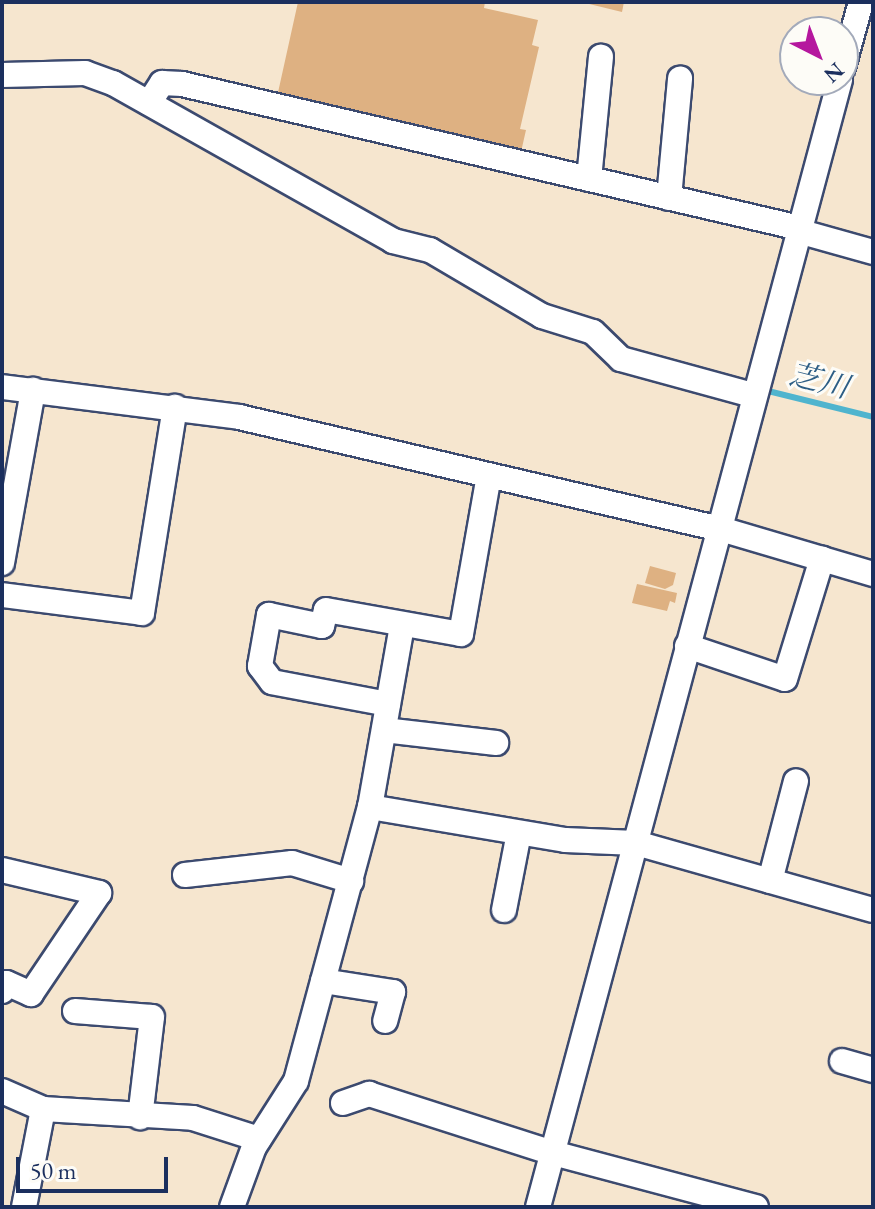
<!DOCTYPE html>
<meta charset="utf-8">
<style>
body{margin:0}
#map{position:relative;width:875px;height:1209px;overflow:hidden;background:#f6e6cf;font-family:"EB Garamond","Noto Serif JP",serif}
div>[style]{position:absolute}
.stream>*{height:6px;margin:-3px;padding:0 3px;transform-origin:3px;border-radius:3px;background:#4fb4ce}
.building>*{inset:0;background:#deb182}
.roads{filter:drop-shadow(2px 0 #3c4a6f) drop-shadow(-2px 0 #3c4a6f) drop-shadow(0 2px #3c4a6f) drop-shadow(0 -2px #3c4a6f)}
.minor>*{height:24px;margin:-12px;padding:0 12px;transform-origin:12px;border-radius:12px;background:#fff}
span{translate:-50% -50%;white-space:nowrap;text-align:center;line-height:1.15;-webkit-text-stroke:6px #fdfcf7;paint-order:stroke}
.water-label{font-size:30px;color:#2d5e85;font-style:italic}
.frame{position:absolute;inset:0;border:4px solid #1b2f5e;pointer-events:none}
.north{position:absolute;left:779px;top:16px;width:80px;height:80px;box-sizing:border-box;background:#fdfcf7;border:2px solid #a3aaba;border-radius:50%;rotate:138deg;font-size:22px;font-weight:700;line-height:32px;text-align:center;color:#1b2f5e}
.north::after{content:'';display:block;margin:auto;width:28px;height:36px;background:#b5179e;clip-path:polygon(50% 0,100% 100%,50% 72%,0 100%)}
.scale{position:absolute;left:16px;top:1157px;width:152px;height:36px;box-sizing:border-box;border:4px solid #1b2f5e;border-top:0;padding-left:10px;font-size:24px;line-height:28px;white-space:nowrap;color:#1b2f5e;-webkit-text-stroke:6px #fdfcf7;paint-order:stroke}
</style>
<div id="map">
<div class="stream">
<i style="left:764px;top:390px;width:112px;rotate:13.9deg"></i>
</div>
<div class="building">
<i style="clip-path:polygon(298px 2px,485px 2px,484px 8px,538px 20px,532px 45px,539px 47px,520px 129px,526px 130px,521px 152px,277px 97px)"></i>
<i style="clip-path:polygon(581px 2px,624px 2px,622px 12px)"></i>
<i style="clip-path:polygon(650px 566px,676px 573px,673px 585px,665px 589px,645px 583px)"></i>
<i style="clip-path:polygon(637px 584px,677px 593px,675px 603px,670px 601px,667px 611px,632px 603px)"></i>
</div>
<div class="roads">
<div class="minor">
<i style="left:843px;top:67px;width:67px;rotate:-74.5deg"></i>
<i style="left:2px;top:75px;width:83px;rotate:-1.4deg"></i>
<i style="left:85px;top:73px;width:30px;rotate:20deg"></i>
<i style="left:113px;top:83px;width:322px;rotate:29.4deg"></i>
<i style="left:393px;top:241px;width:38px;rotate:14deg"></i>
<i style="left:430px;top:250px;width:130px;rotate:30.5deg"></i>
<i style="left:542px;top:316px;width:53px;rotate:17.4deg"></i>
<i style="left:593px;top:332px;width:39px;rotate:44deg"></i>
<i style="left:621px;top:359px;width:137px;rotate:15.3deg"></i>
<i style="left:149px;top:103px;width:24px;rotate:-57deg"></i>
<i style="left:162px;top:83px;width:20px;rotate:3deg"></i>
<i style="left:182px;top:84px;width:635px;rotate:13.12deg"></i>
<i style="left:589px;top:179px;width:123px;rotate:-84.4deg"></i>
<i style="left:669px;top:198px;width:120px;rotate:-84.7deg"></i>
<i style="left:798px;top:231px;width:78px;rotate:15.6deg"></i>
<i style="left:2px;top:387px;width:239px;rotate:7.2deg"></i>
<i style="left:239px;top:417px;width:491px;rotate:13.1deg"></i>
<i style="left:717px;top:528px;width:163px;rotate:16.4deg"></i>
<i style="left:2px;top:563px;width:176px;rotate:-79.8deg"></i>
<i style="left:2px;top:595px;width:141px;rotate:7.3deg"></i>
<i style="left:142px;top:613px;width:209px;rotate:-80.9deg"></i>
<i style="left:687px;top:646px;width:103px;rotate:18.6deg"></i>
<i style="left:785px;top:679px;width:126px;rotate:-72.9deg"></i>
<i style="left:388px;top:704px;width:118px;rotate:-169.3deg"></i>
<i style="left:272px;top:682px;width:20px;rotate:-127deg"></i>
<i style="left:260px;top:666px;width:52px;rotate:-80deg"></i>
<i style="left:269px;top:615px;width:54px;rotate:11.7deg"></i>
<i style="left:322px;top:626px;width:16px;rotate:-76deg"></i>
<i style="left:326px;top:610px;width:137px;rotate:10.1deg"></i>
<i style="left:461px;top:634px;width:161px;rotate:-80deg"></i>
<i style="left:384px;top:730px;width:113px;rotate:6.6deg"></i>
<i style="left:370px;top:807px;width:198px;rotate:9.6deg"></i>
<i style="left:565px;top:840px;width:71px;rotate:2.4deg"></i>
<i style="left:636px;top:843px;width:246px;rotate:15.8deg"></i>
<i style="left:2px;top:870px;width:100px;rotate:13.3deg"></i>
<i style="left:99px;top:893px;width:122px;rotate:124deg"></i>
<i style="left:31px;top:994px;width:27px;rotate:-156deg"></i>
<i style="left:6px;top:983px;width:9px;rotate:117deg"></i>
<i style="left:185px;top:875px;width:108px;rotate:-6.4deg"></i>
<i style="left:292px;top:863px;width:62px;rotate:17deg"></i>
<i style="left:770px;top:881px;width:103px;rotate:-75.4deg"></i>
<i style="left:504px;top:910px;width:78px;rotate:-79deg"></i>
<i style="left:323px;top:981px;width:71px;rotate:8.9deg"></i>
<i style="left:393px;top:992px;width:30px;rotate:105deg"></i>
<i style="left:75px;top:1011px;width:77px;rotate:4.5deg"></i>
<i style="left:152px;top:1017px;width:101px;rotate:96.8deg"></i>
<i style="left:842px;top:1061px;width:32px;rotate:16deg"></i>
<i style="left:2px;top:1091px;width:45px;rotate:23.7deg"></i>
<i style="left:343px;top:1103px;width:28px;rotate:-19deg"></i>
<i style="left:369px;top:1094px;width:193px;rotate:17.8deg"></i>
<i style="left:553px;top:1153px;width:210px;rotate:14.9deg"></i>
<i style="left:24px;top:1207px;width:100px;rotate:-79deg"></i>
<i style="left:43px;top:1109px;width:150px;rotate:3.4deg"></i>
<i style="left:193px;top:1118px;width:69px;rotate:17.7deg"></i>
<i style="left:232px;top:1207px;width:64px;rotate:-69.9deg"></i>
<i style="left:254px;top:1147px;width:78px;rotate:-57.5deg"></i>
<i style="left:296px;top:1081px;width:284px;rotate:-74.9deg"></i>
<i style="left:370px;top:807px;width:184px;rotate:-80deg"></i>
<i style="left:538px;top:1207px;width:1167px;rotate:-75deg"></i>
</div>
</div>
<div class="water-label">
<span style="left:819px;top:381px;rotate:14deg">芝川</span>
</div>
<div class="frame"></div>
<div class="north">N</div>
<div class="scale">50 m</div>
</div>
